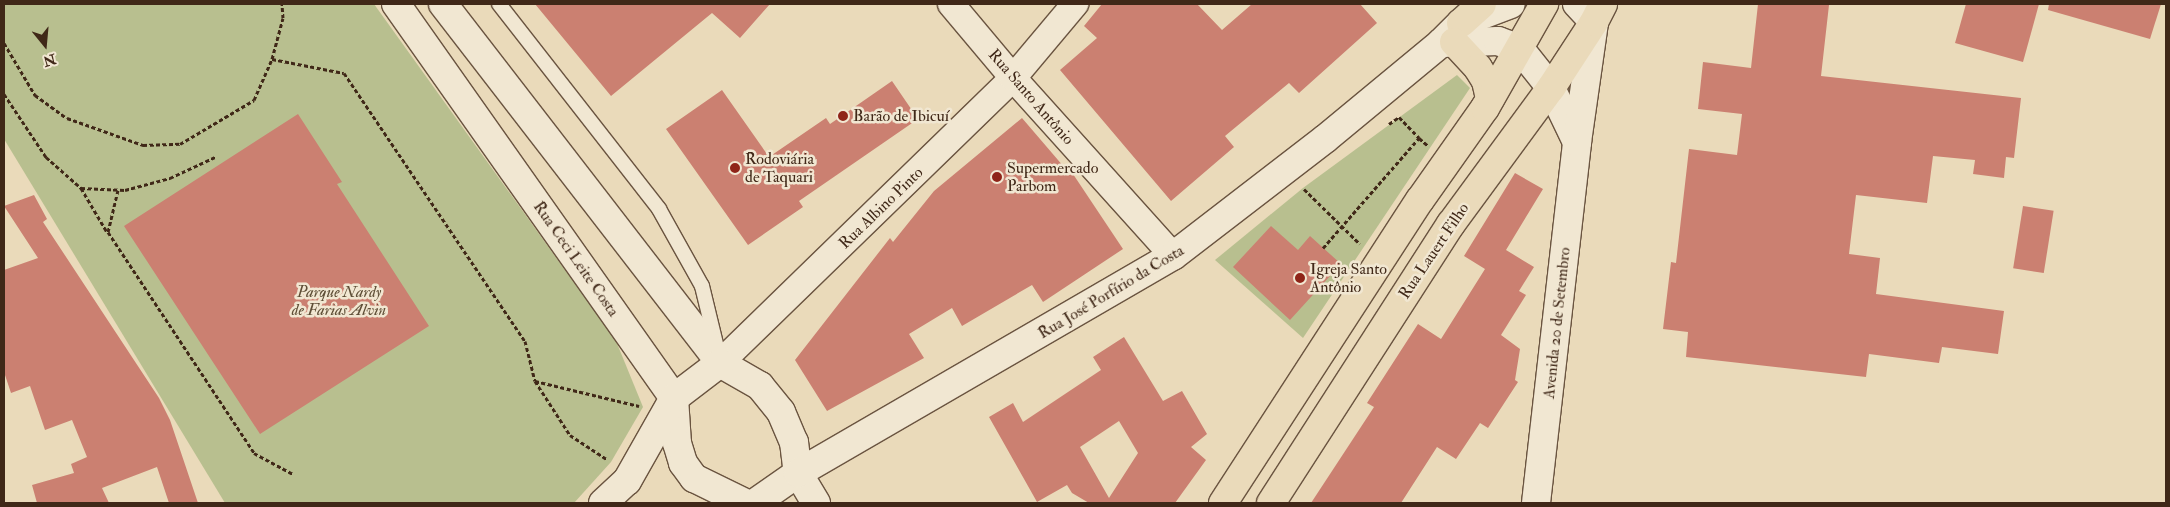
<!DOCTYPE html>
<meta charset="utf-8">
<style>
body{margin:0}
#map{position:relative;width:2170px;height:507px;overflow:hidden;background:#eadaba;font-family:"IM FELL Double Pica",serif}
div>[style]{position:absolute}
.green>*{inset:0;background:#b8bf8f}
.building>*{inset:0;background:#cb8071;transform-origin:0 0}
.path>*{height:3px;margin-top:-1.5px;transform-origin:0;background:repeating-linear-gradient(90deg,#402818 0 4px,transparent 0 6.5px)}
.roads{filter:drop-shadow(1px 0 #6a5440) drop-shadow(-1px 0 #6a5440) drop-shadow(0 1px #6a5440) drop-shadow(0 -1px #6a5440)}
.lane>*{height:14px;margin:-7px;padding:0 7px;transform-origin:7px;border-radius:7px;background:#f1e7d2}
.street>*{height:26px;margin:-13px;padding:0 13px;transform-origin:13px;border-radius:13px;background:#f1e7d2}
.secondary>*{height:28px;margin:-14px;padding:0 14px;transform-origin:14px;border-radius:14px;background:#f1e7d2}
.primary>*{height:28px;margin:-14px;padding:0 14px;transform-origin:14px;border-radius:14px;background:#eadaba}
.dots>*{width:14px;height:14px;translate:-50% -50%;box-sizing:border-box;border:2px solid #f1e7d2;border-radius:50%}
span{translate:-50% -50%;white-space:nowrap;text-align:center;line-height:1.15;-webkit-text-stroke:5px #f1e7d2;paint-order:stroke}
.street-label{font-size:16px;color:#402818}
.poi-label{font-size:16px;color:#402818}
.left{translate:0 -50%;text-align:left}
.park-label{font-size:16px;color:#5e4e36;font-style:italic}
.frame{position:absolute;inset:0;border:5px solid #402818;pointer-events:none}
.north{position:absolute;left:20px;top:20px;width:50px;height:50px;-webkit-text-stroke:4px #f1e7d2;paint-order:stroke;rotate:163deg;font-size:14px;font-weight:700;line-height:20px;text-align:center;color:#402818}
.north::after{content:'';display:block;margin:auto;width:18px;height:22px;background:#402818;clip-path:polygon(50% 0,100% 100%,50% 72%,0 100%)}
</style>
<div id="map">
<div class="green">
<i style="clip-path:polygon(4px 4px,374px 4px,616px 341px,643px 407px,611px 462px,574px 503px,225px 503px,4px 139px)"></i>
<i style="clip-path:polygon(1457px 75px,1470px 88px,1303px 338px,1215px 260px,1303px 188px)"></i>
</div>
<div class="building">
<i style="clip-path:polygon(535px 4px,770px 4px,740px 38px,712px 13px,611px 96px)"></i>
<i style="clip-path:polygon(1102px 4px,1197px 4px,1222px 30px,1252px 4px,1360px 4px,1377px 23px,1299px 93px,1289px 83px,1225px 136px,1234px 147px,1171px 201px,1060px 70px,1097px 38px,1084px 26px)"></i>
<i style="clip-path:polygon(1758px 4px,1829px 5px,1821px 76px,2021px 98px,2014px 158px,2006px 157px,2004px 178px,1973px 174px,1975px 160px,1933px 156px,1927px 203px,1856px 195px,1849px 254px,1880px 258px,1876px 294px,2004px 311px,1998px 354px,1942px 347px,1939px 363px,1869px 354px,1866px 377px,1686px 357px,1688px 332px,1663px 329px,1671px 262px,1676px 263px,1689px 149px,1737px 155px,1742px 114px,1698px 109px,1703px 62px,1751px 68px)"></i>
<i style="clip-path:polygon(1966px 4px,2039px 4px,2023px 62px,1955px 43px)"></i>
<i style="clip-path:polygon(2049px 4px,2161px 4px,2150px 39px,2048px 10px)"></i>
<i style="clip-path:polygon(892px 81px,918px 119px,799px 201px,803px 207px,748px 245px,666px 129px,722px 90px,769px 157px,826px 118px,830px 124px)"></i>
<i style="clip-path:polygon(298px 114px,342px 182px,337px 184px,429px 326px,260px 434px,124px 226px)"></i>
<i style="clip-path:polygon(1022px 118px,1064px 167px,1067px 165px,1123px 249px,1043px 302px,1032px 285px,962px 326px,952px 308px,909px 334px,924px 358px,827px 411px,795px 360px,890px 238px,893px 242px,934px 191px)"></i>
<i style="clip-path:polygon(1515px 173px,1543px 189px,1506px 250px,1534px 267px,1519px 291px,1526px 295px,1501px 335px,1520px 349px,1515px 380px,1518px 382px,1488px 428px,1480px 423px,1456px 459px,1437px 447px,1401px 503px,1311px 503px,1374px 407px,1367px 403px,1418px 324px,1441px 339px,1485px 269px,1464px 256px)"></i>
<i style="clip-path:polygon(34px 195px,47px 219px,43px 222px,159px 398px,170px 420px,198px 503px,169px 503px,157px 467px,102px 488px,109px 503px,37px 503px,32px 485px,74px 473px,71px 464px,87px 457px,72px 420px,45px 430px,30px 386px,11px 393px,4px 372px,4px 270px,38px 258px,4px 206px)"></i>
<i style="left:2023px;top:206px;width:31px;height:63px;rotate:9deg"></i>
<i style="clip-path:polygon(1271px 226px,1298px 250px,1310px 236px,1341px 264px,1290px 320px,1233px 267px)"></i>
<i style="clip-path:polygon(evenodd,1124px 337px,1163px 401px,1182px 391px,1207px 434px,1191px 447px,1206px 460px,1175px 503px,1089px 503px,1072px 493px,1067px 485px,1037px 502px,989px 417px,1013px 403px,1023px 422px,1101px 370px,1093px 357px,1124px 337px,1119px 421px,1138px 453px,1109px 498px,1080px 447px,1119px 421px)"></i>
</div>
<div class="path">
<i style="left:4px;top:43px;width:61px;rotate:59.2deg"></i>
<i style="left:35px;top:95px;width:39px;rotate:36deg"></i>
<i style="left:67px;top:118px;width:81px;rotate:19.6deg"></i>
<i style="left:143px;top:145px;width:37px;rotate:-2deg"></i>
<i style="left:180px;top:144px;width:86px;rotate:-30.7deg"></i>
<i style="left:254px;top:100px;width:45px;rotate:-66.3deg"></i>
<i style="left:272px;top:59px;width:42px;rotate:-75deg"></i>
<i style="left:283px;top:18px;width:14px;rotate:-94deg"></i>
<i style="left:272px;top:59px;width:73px;rotate:11deg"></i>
<i style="left:344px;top:73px;width:323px;rotate:56deg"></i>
<i style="left:525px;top:341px;width:41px;rotate:76deg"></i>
<i style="left:535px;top:381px;width:107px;rotate:13.5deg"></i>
<i style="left:4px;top:94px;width:76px;rotate:56.3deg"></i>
<i style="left:46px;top:157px;width:47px;rotate:41.5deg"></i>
<i style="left:81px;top:188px;width:44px;rotate:2.6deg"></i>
<i style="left:125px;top:190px;width:47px;rotate:-14.9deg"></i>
<i style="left:170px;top:178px;width:50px;rotate:-25deg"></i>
<i style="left:1399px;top:117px;width:29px;rotate:46deg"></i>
<i style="left:1389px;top:124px;width:12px;rotate:-35deg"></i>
<i style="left:81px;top:188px;width:51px;rotate:59.4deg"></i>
<i style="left:1304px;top:189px;width:78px;rotate:44.5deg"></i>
<i style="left:118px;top:190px;width:43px;rotate:103.4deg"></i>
<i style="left:108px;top:232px;width:265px;rotate:56.5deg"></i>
<i style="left:254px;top:453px;width:44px;rotate:28.3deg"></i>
<i style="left:1323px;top:248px;width:146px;rotate:-48.9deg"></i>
<i style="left:1419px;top:138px;width:11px;rotate:41deg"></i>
<i style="left:535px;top:381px;width:64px;rotate:57.1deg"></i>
<i style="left:570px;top:435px;width:45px;rotate:33.3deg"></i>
</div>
<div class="roads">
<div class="lane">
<i style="left:499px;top:4px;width:260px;rotate:52deg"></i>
<i style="left:659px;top:209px;width:88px;rotate:60.8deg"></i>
<i style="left:702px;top:286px;width:64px;rotate:76.4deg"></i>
</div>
<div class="street">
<i style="left:951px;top:4px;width:97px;rotate:50deg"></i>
<i style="left:1013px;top:78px;width:239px;rotate:48deg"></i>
<i style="left:720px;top:363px;width:409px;rotate:-44.2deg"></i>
<i style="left:1013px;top:78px;width:97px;rotate:-50deg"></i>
</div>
<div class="secondary">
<i style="left:396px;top:4px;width:482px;rotate:54.8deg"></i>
<i style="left:674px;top:398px;width:45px;rotate:86.2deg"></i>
<i style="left:677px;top:443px;width:21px;rotate:73deg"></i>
<i style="left:683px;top:463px;width:19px;rotate:54deg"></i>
<i style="left:694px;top:478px;width:57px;rotate:26.1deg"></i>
<i style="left:443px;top:4px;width:453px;rotate:52.3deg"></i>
<i style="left:720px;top:363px;width:46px;rotate:29.9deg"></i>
<i style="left:760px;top:386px;width:33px;rotate:51deg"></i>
<i style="left:781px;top:412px;width:33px;rotate:67deg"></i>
<i style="left:794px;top:442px;width:31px;rotate:83deg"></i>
<i style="left:798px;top:473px;width:35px;rotate:59deg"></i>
<i style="left:1441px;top:43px;width:57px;rotate:-2deg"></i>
<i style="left:1498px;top:41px;width:23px;rotate:20deg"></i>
<i style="left:1520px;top:49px;width:50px;rotate:51.5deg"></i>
<i style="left:1551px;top:88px;width:60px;rotate:64.3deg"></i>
<i style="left:603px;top:503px;width:33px;rotate:-43deg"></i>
<i style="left:627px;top:481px;width:95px;rotate:-60.5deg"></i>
<i style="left:674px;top:398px;width:58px;rotate:-37.3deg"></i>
<i style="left:755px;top:503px;width:52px;rotate:-34.9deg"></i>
<i style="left:798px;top:473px;width:433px;rotate:-30.1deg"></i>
<i style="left:1173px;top:256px;width:192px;rotate:-37.6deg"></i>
<i style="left:1325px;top:139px;width:151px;rotate:-39.6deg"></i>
<i style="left:1441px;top:43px;width:28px;rotate:-45deg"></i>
<i style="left:1461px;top:23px;width:53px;rotate:-20.8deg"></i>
<i style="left:1536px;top:503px;width:363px;rotate:-83.5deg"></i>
<i style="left:1577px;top:142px;width:121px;rotate:-81.9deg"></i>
<i style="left:1594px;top:22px;width:25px;rotate:-133deg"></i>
</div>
<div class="primary">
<i style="left:1461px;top:23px;width:28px;rotate:-42deg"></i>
<i style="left:1454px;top:42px;width:35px;rotate:47deg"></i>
<i style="left:1478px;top:68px;width:15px;rotate:58deg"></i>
<i style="left:1486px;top:81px;width:18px;rotate:77deg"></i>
<i style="left:1223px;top:503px;width:361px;rotate:-57deg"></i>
<i style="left:1420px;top:200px;width:113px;rotate:-54.8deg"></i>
<i style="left:1485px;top:108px;width:120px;rotate:-60.4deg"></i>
<i style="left:1271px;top:503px;width:332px;rotate:-57.2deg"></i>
<i style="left:1451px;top:224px;width:169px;rotate:-53.7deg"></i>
<i style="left:1551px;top:88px;width:79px;rotate:-56.9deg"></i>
<i style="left:1594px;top:22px;width:20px;rotate:-63deg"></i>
</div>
</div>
<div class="dots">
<i style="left:843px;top:116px;background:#8f2418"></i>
<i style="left:735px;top:168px;background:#8f2418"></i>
<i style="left:997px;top:177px;background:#8f2418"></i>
<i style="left:1300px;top:278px;background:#8f2418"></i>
</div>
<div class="street-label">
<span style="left:1031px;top:97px;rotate:49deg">Rua Santo Antônio</span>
<span style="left:881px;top:208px;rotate:-44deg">Rua Albino Pinto</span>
<span style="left:1434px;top:251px;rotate:-56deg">Rua Lauert Filho</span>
<span style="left:576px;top:259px;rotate:55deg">Rua Ceci Leite Costa</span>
<span style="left:1111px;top:292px;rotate:-31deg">Rua José Porfírio da Costa</span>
<span style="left:1557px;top:323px;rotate:-84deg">Avenida 20 de Setembro</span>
</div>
<div class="poi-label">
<span class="left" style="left:853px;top:116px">Barão de Ibicuí</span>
<span class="left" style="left:745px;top:168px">Rodoviária<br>de Taquari</span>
<span class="left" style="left:1007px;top:177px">Supermercado<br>Parbom</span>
<span class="left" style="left:1310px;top:278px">Igreja Santo<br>Antônio</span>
</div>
<div class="park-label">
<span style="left:339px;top:301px">Parque Nardy<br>de Farias Alvin</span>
</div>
<div class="frame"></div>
<div class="north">N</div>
</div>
